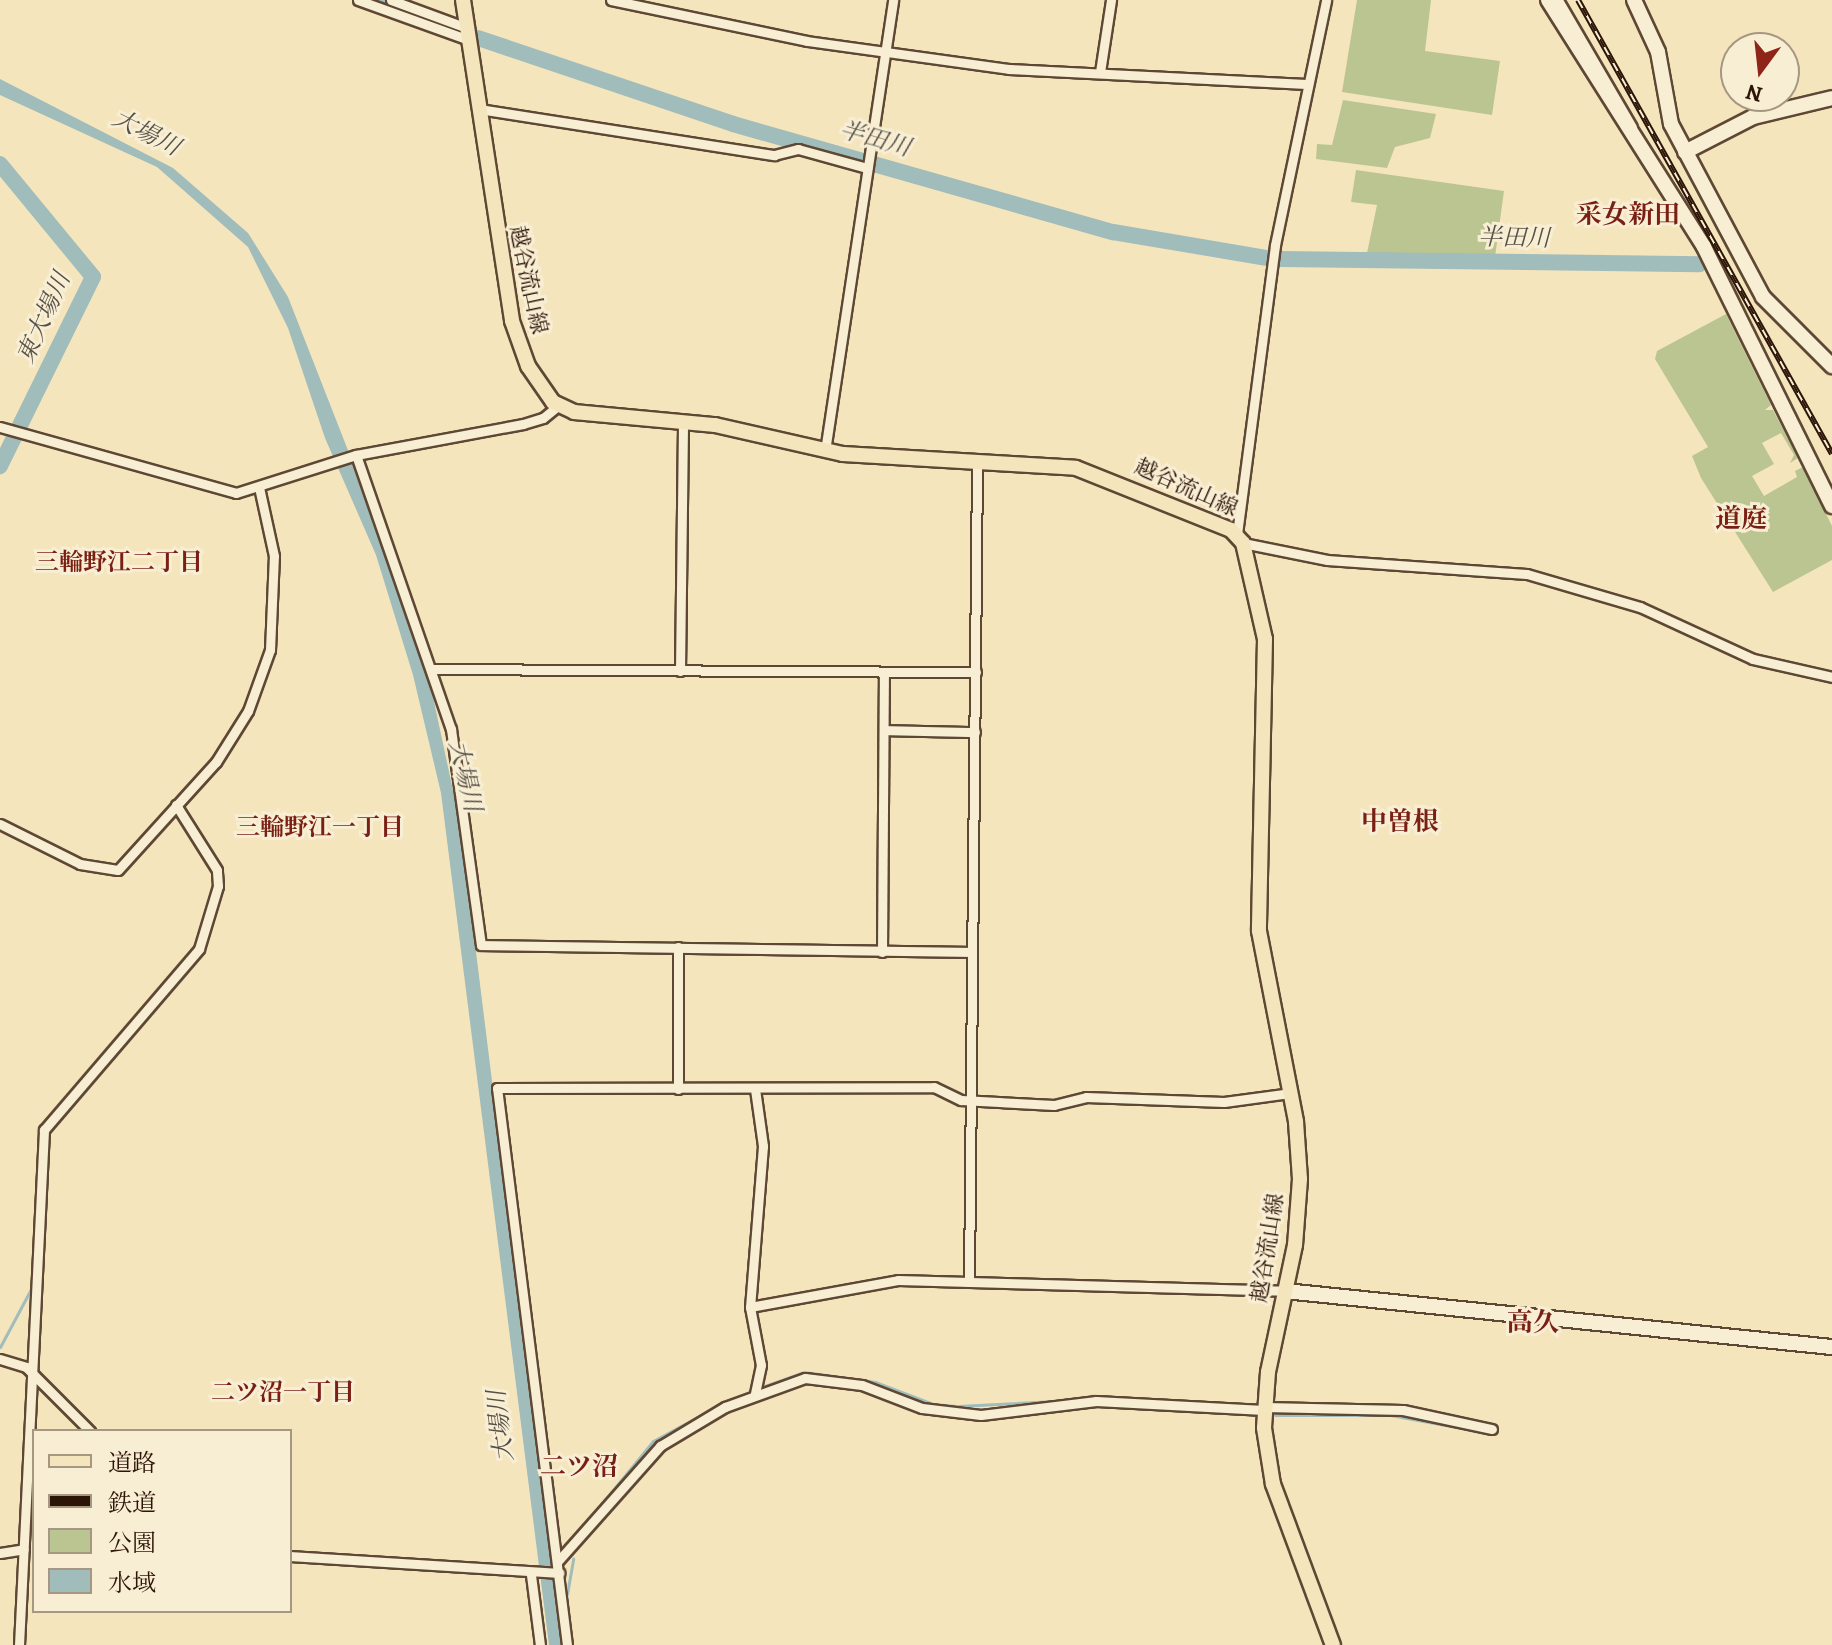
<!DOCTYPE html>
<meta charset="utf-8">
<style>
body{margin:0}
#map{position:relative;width:1832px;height:1645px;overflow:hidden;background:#f5e5bd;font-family:Alegreya,"Noto Serif JP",serif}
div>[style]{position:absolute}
.green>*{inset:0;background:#bbc591}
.water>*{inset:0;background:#a0bcbb}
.stream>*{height:3px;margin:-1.5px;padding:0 1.5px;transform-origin:1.5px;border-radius:1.5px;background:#a0bcbb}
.river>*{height:16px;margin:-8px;padding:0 8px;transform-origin:8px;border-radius:8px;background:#a0bcbb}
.roads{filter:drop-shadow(2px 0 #5e4834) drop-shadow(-2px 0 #5e4834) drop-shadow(0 2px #5e4834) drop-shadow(0 -2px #5e4834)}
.street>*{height:9px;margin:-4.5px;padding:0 4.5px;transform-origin:4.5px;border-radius:4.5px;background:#f8eed4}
.secondary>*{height:14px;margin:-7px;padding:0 7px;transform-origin:7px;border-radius:7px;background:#f8eed4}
.primary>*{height:14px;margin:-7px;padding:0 7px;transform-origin:7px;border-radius:7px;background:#f5e5bd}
.rail>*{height:6px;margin-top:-3px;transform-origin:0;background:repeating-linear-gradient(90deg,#f8eed4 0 9px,#2c1407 0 18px);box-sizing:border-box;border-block:2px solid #2c1407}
span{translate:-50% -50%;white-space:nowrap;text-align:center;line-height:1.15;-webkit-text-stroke:6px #f8eed4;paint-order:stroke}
.street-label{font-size:22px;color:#2c1407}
.water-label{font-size:24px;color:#554f46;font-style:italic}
.neighbourhood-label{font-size:24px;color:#7a1f14;font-weight:700}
.quarter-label{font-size:26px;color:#7a1f14;font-weight:700}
.legend{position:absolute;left:32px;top:1429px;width:260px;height:184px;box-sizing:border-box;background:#f8eed4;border:2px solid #a69782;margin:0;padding:10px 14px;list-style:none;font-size:24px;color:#2c1407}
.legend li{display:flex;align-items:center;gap:16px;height:40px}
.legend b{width:40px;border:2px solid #a69782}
.north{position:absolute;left:1720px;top:32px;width:80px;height:80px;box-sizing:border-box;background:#f8eed4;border:2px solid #a69782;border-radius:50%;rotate:195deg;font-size:22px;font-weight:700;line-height:32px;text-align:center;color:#2c1407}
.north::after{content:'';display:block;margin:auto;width:28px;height:36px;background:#8f2418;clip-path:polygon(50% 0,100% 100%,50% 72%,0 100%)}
</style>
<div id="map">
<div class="green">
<i style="clip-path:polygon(1357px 0,1431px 0,1425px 51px,1500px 61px,1492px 115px,1342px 92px)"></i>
<i style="clip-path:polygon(1343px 100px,1436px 114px,1430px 138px,1395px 147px,1387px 168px,1316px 159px,1317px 144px,1332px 145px)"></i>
<i style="clip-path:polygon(1356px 170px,1504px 191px,1495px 257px,1367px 253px,1377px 205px,1351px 202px)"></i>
<i style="clip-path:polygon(1726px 314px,1771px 405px,1765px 410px,1773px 410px,1798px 458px,1790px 463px,1794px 455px,1781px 433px,1762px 443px,1774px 464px,1752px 476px,1764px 496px,1797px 477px,1795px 471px,1803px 467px,1832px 526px,1832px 560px,1773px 592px,1701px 478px,1692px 456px,1708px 447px,1655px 359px,1657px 351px)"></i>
</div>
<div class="water">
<i style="clip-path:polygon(0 79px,173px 168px,248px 233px,288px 297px,405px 596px,430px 683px,460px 823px,562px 1645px,549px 1645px,441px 793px,413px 675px,376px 555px,325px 438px,288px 328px,248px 247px,157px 167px,0 95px)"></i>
</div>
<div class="stream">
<i style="left:0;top:1347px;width:68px;rotate:-61.9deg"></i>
<i style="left:759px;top:1388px;width:48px;rotate:-19.6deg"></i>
<i style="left:804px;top:1372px;width:72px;rotate:8deg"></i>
<i style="left:875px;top:1382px;width:62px;rotate:20.8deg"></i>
<i style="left:933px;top:1404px;width:25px;rotate:5deg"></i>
<i style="left:958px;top:1406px;width:158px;rotate:-2.9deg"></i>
<i style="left:734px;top:1399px;width:20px;rotate:-24deg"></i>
<i style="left:1275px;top:1415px;width:115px"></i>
<i style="left:1390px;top:1415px;width:101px;rotate:10.3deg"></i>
<i style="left:571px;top:1541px;width:129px;rotate:-50.6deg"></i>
<i style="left:653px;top:1441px;width:72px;rotate:-28.4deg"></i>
<i style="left:567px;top:1594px;width:36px;rotate:-80deg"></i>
</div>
<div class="river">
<i style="left:375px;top:0;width:89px;rotate:20.5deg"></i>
<i style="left:478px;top:38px;width:269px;rotate:18.6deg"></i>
<i style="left:733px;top:124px;width:395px;rotate:15.9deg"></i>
<i style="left:1113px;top:232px;width:155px;rotate:9.6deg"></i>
<i style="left:0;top:164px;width:146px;rotate:50.5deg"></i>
<i style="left:93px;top:277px;width:211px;rotate:116.2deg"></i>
<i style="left:1279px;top:259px;width:421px;rotate:0.7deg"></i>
</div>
<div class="roads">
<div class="street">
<i style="left:358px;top:0;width:118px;rotate:19.8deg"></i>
<i style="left:391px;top:0;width:81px;rotate:20.2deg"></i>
<i style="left:611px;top:0;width:200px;rotate:11.8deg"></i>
<i style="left:807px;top:41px;width:204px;rotate:7.9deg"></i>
<i style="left:1009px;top:69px;width:298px;rotate:2.9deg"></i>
<i style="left:1558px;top:0;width:147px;rotate:59.8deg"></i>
<i style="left:1100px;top:72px;width:73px;rotate:-81.3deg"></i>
<i style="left:479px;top:109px;width:299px;rotate:8.9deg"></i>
<i style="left:774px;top:155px;width:25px;rotate:-14deg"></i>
<i style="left:798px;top:149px;width:72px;rotate:15.4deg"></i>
<i style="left:0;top:427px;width:245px;rotate:15.6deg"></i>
<i style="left:236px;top:493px;width:126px;rotate:-17.6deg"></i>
<i style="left:356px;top:455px;width:170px;rotate:-10.5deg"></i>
<i style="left:523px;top:424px;width:21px;rotate:-17deg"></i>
<i style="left:543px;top:418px;width:19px;rotate:-39deg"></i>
<i style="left:825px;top:451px;width:456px;rotate:-81.4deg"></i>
<i style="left:356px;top:455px;width:290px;rotate:70.9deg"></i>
<i style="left:451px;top:729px;width:218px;rotate:82.1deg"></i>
<i style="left:481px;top:945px;width:489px;rotate:0.8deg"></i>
<i style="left:1237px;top:534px;width:291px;rotate:-82.5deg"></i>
<i style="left:1275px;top:245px;width:250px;rotate:-78.2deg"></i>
<i style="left:1243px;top:543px;width:86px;rotate:11.4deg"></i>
<i style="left:1327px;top:560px;width:200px;rotate:4deg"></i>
<i style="left:1527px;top:574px;width:118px;rotate:16.3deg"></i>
<i style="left:1640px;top:607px;width:124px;rotate:24.7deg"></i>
<i style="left:1753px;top:659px;width:81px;rotate:12.8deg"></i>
<i style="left:431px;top:669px;width:545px;rotate:0.32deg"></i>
<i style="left:680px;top:671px;width:250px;rotate:-89.3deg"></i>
<i style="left:884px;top:730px;width:91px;rotate:1.3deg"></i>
<i style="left:0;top:824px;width:89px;rotate:26.6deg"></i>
<i style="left:80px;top:864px;width:38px;rotate:9deg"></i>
<i style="left:118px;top:870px;width:146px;rotate:-47.8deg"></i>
<i style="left:216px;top:762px;width:60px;rotate:-57.9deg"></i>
<i style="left:248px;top:711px;width:65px;rotate:-70.2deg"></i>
<i style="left:270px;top:650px;width:94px;rotate:-87.6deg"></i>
<i style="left:274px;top:556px;width:71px;rotate:-102.3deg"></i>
<i style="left:678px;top:947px;width:142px;rotate:90deg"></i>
<i style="left:882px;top:952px;width:279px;rotate:-89.6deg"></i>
<i style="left:755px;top:1089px;width:58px;rotate:82deg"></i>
<i style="left:763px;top:1146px;width:162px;rotate:94.6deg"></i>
<i style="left:750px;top:1307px;width:150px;rotate:-10.3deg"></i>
<i style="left:898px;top:1280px;width:387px;rotate:1.6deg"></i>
<i style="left:969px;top:1282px;width:821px;rotate:-89.44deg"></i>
<i style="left:750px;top:1307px;width:59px;rotate:79.3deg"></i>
<i style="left:761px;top:1365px;width:29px;rotate:102deg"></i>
<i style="left:0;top:1359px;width:27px;rotate:17deg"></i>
<i style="left:26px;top:1367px;width:91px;rotate:45deg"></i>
<i style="left:1264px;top:1407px;width:139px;rotate:1.2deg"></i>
<i style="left:1403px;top:1410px;width:91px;rotate:12.1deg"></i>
<i style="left:0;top:1553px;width:24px;rotate:-9deg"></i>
<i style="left:290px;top:1556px;width:270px;rotate:3.6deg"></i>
<i style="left:558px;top:1561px;width:154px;rotate:-48.4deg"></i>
<i style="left:660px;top:1446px;width:76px;rotate:-31deg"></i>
<i style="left:725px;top:1407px;width:85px;rotate:-19.9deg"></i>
<i style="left:805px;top:1378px;width:57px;rotate:7deg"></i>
<i style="left:862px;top:1385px;width:64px;rotate:21deg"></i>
<i style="left:922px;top:1408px;width:59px;rotate:6.8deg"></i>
<i style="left:981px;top:1415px;width:116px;rotate:-6.9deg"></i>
<i style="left:1096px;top:1401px;width:168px;rotate:3.1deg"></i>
<i style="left:531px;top:1575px;width:71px;rotate:82.7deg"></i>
<i style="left:19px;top:1645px;width:516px;rotate:-87.22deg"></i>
<i style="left:44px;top:1130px;width:238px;rotate:-49.4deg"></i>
<i style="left:199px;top:949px;width:66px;rotate:-73.2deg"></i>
<i style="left:218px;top:886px;width:16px;rotate:-94deg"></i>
<i style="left:217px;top:870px;width:77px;rotate:-122.2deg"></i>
<i style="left:567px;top:1645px;width:561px;rotate:-97.16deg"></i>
<i style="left:497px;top:1088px;width:437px;rotate:-0.1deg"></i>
<i style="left:934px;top:1087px;width:30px;rotate:26deg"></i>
<i style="left:961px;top:1100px;width:93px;rotate:3.1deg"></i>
<i style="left:1054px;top:1105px;width:33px;rotate:-14deg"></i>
<i style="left:1086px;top:1097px;width:138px;rotate:2.1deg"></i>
<i style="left:1224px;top:1102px;width:68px;rotate:-7.7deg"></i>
</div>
<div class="secondary">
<i style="left:1548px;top:0;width:292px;rotate:57.7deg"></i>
<i style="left:1704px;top:247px;width:289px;rotate:63.7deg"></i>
<i style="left:1634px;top:0;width:57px;rotate:65.2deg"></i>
<i style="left:1658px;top:52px;width:73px;rotate:79.8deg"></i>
<i style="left:1671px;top:124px;width:196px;rotate:62deg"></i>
<i style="left:1763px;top:297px;width:98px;rotate:45deg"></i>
<i style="left:1685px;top:152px;width:76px;rotate:-27.2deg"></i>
<i style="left:1753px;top:117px;width:81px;rotate:-13.5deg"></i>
<i style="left:1285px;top:1291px;width:550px;rotate:5.85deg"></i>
</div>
<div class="primary">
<i style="left:463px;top:0;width:325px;rotate:81.3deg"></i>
<i style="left:512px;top:321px;width:48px;rotate:70.4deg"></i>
<i style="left:528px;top:366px;width:44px;rotate:55.2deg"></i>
<i style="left:553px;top:402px;width:23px;rotate:25deg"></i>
<i style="left:574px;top:412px;width:142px;rotate:5.3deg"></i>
<i style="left:715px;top:425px;width:131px;rotate:12.8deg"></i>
<i style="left:843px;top:454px;width:233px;rotate:3.4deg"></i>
<i style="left:1076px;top:468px;width:167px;rotate:21.8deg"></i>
<i style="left:1231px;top:530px;width:18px;rotate:47deg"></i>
<i style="left:1243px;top:543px;width:98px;rotate:77.1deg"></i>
<i style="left:1265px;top:639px;width:292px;rotate:91.2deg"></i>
<i style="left:1259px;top:931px;width:195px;rotate:79deg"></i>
<i style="left:1296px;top:1122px;width:57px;rotate:86deg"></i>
<i style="left:1300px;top:1179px;width:66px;rotate:94.3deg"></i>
<i style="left:1295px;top:1245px;width:130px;rotate:102deg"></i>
<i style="left:1268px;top:1372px;width:56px;rotate:94.1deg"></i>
<i style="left:1264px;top:1428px;width:57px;rotate:80.9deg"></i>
<i style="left:1273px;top:1484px;width:172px;rotate:69.6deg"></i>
</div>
</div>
<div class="rail">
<i style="left:1578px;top:0;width:520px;rotate:60.77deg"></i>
</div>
<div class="street-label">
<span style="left:528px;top:280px;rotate:78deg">越谷流山線</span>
<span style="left:1186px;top:488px;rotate:24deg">越谷流山線</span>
<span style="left:1268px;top:1248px;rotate:-81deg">越谷流山線</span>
</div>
<div class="water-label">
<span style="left:146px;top:133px;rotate:27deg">大場川</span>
<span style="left:875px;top:139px;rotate:16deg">半田川</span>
<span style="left:1514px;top:238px;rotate:1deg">半田川</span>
<span style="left:44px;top:318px;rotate:-66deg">東大場川</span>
<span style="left:465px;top:776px;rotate:77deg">大場川</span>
<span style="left:501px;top:1426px;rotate:-97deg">大場川</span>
</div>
<div class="neighbourhood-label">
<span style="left:119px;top:563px">三輪野江二丁目</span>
<span style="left:320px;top:828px">三輪野江一丁目</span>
<span style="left:283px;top:1393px">二ツ沼一丁目</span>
</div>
<div class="quarter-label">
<span style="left:1628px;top:215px">采女新田</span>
<span style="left:1741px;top:519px">道庭</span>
<span style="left:1400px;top:822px">中曽根</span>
<span style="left:1533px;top:1323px">高久</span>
<span style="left:579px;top:1467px">二ツ沼</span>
</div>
<ul class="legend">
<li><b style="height:10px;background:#f5e5bd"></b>道路</li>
<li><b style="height:10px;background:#2c1407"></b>鉄道</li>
<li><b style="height:22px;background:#bbc591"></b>公園</li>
<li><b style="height:22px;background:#a0bcbb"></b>水域</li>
</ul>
<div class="north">N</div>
</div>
